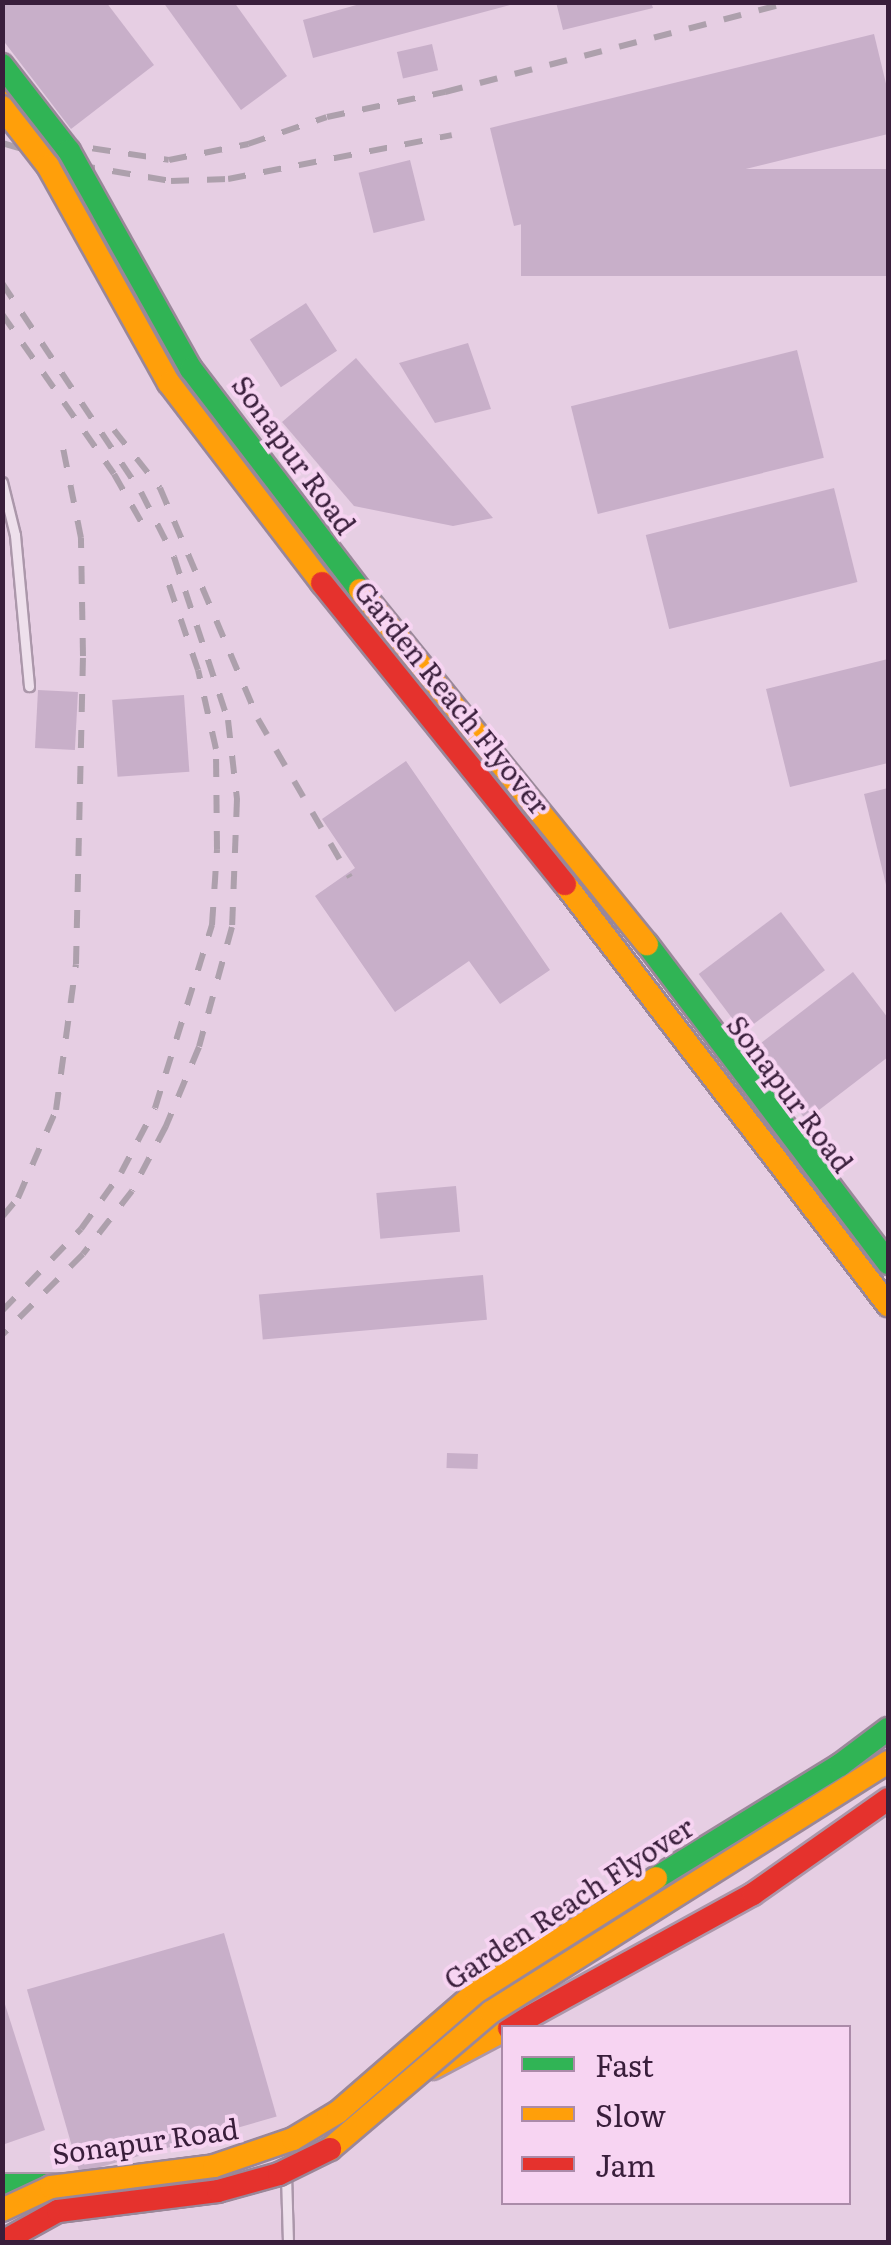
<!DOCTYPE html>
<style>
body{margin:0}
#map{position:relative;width:891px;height:2245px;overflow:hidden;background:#e6cee3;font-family:Literata,serif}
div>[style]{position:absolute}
.building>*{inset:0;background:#c8afc9;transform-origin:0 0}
.roads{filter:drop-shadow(2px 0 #ab97aa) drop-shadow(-2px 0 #ab97aa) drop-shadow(0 2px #ab97aa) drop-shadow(0 -2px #ab97aa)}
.lane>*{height:9px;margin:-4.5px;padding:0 4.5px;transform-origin:4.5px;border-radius:4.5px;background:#eee0ec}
.fast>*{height:22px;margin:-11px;padding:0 11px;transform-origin:11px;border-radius:11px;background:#30b455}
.slow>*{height:22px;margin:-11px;padding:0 11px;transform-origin:11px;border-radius:11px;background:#ff9f0a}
.jam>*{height:22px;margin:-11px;padding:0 11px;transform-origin:11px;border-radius:11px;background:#e5322d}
.rail>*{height:6px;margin-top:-3px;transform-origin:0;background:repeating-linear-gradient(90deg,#ada0ac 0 18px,transparent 0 36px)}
.bridges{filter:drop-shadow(2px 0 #9a8799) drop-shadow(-2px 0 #9a8799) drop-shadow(0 2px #9a8799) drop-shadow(0 -2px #9a8799)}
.fast-bridge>*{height:22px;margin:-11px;padding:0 11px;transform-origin:11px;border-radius:11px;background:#30b455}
.slow-bridge>*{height:22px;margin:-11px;padding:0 11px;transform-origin:11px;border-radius:11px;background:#ff9f0a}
.jam-bridge>*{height:22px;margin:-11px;padding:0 11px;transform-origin:11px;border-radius:11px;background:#e5322d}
span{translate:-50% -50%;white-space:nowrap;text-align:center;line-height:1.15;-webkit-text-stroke:8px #f7d4f2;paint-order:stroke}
.street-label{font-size:28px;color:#391e3b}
.frame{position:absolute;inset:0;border:5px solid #391e3b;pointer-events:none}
.legend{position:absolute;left:501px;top:2025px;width:350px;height:180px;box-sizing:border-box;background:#f7d4f2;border:2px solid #ab8ba9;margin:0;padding:12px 18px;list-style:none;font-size:30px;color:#391e3b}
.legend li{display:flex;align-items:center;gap:20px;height:50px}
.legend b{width:50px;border:2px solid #ab8ba9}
</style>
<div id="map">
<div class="building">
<i style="clip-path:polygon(2px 2px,106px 2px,154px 65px,71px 129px,2px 39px)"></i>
<i style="clip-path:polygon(163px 2px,234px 2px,287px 76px,241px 110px)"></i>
<i style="clip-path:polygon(367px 2px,513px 2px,514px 4px,313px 58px,303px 20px)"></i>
<i style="clip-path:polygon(556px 2px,651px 2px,653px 8px,563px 30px)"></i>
<i style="clip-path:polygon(874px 34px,888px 92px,888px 134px,514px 226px,490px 128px)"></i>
<i style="left:432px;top:44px;width:27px;height:36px;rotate:77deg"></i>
<i style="left:410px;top:160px;width:62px;height:53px;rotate:76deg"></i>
<i style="left:888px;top:169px;width:107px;height:367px;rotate:90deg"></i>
<i style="left:306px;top:303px;width:57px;height:67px;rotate:57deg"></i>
<i style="clip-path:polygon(468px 343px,491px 409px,435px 423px,399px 363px)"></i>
<i style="left:797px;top:350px;width:111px;height:233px;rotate:76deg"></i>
<i style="clip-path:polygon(356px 358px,493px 518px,453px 526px,354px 506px,282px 422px)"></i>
<i style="left:834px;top:488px;width:97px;height:194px;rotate:76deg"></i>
<i style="clip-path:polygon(888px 659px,888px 763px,790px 787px,766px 689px)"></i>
<i style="left:38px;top:690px;width:40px;height:58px;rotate:3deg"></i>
<i style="left:184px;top:695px;width:77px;height:72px;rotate:86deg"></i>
<i style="clip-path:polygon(406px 761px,550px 970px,500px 1004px,469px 961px,395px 1012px,315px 896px,355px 868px,322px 819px)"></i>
<i style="clip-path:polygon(888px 788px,888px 889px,887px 889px,864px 794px)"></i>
<i style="left:781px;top:912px;width:73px;height:103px;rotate:53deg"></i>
<i style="clip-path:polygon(853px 972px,888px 1018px,888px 1057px,806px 1120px,752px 1050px)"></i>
<i style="left:456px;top:1186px;width:46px;height:80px;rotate:85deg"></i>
<i style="left:483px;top:1275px;width:45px;height:225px;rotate:85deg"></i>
<i style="left:447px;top:1453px;width:31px;height:15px;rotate:2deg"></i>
<i style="left:224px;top:1933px;width:191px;height:205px;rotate:74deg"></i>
<i style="clip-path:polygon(2px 1995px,45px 2130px,2px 2145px)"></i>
</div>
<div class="roads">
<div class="lane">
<i style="left:2px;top:482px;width:55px;rotate:76.2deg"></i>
<i style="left:15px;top:535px;width:152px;rotate:84.7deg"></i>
<i style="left:286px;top:2175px;width:67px;rotate:88.3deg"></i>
</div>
<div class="fast">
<i style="left:2px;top:2185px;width:56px"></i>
</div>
<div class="slow">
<i style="left:11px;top:96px;width:95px;rotate:52.3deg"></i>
<i style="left:433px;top:2068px;width:79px;rotate:-27.9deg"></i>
</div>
<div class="jam">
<i style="left:509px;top:2028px;width:278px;rotate:-28.8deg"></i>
<i style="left:753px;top:1894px;width:165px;rotate:-35.1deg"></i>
</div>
</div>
<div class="rail">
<i style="left:2px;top:126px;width:58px;rotate:17.2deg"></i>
<i style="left:57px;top:143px;width:113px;rotate:8.6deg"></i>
<i style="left:169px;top:160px;width:81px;rotate:-11.4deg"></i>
<i style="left:248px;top:144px;width:83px;rotate:-18.9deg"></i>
<i style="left:327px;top:117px;width:121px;rotate:-12deg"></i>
<i style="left:445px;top:92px;width:358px;rotate:-14.6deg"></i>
<i style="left:2px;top:143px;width:78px;rotate:16.3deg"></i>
<i style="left:77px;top:165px;width:95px;rotate:9.7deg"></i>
<i style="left:171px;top:181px;width:57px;rotate:-2deg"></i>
<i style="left:228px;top:179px;width:228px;rotate:-11.1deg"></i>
<i style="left:2px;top:283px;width:251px;rotate:56.4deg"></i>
<i style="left:141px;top:492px;width:73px;rotate:63.1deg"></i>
<i style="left:174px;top:557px;width:172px;rotate:71.7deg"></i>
<i style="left:228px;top:720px;width:80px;rotate:83.5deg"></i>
<i style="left:237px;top:799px;width:128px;rotate:92.2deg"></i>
<i style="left:232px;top:927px;width:124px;rotate:105.4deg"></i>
<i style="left:199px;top:1047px;width:86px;rotate:112.7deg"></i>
<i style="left:166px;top:1126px;width:73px;rotate:117.6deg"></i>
<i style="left:132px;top:1191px;width:80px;rotate:127.9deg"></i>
<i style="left:83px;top:1254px;width:115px;rotate:135deg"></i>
<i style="left:2px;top:314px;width:195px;rotate:55deg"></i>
<i style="left:114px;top:474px;width:59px;rotate:60.4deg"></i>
<i style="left:114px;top:430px;width:74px;rotate:51.6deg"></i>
<i style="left:160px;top:488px;width:251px;rotate:67deg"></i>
<i style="left:258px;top:719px;width:183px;rotate:59.8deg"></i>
<i style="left:2px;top:1217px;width:25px;rotate:-50deg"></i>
<i style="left:18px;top:1198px;width:96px;rotate:-66.6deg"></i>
<i style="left:56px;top:1110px;width:147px;rotate:-82.2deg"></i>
<i style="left:76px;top:964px;width:308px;rotate:-88.7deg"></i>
<i style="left:83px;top:656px;width:118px;rotate:-91deg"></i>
<i style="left:81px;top:538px;width:92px;rotate:-101.3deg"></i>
<i style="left:2px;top:1311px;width:114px;rotate:-46.1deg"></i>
<i style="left:81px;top:1229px;width:69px;rotate:-54.5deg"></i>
<i style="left:121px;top:1173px;width:73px;rotate:-62.4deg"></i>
<i style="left:155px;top:1108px;width:192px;rotate:-72.7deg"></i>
<i style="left:212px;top:925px;width:76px;rotate:-86.2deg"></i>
<i style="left:217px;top:849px;width:100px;rotate:-90.6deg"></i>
<i style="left:216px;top:749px;width:81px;rotate:-102.8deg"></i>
<i style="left:198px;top:670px;width:106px;rotate:-108.8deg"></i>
</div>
<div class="bridges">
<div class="fast-bridge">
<i style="left:2px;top:65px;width:109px;rotate:52.1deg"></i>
<i style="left:69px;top:151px;width:250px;rotate:60.8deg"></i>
<i style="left:191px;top:369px;width:278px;rotate:52.6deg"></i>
<i style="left:647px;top:944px;width:400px;rotate:52.9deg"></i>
<i style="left:656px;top:1878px;width:216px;rotate:-31.6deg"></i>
<i style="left:840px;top:1765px;width:60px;rotate:-36.9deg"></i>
</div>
<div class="slow-bridge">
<i style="left:2px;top:107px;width:75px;rotate:52.1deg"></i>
<i style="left:48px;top:166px;width:248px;rotate:60.9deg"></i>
<i style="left:169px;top:383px;width:252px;rotate:52.6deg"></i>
<i style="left:360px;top:590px;width:456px;rotate:51deg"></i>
<i style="left:565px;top:884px;width:531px;rotate:52.5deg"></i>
<i style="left:330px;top:2149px;width:211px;rotate:-40.4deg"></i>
<i style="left:491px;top:2012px;width:469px;rotate:-32.2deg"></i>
<i style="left:2px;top:2210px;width:54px;rotate:-25.1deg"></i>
<i style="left:51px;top:2187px;width:164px;rotate:-7.3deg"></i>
<i style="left:214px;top:2166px;width:83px;rotate:-18.9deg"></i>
<i style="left:293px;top:2139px;width:52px;rotate:-31deg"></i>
<i style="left:338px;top:2112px;width:183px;rotate:-41deg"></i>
<i style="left:476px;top:1992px;width:213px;rotate:-32.3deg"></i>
</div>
<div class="jam-bridge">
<i style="left:322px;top:583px;width:387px;rotate:51.1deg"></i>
<i style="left:2px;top:2242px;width:64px;rotate:-29deg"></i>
<i style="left:58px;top:2211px;width:161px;rotate:-7.1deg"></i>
<i style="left:218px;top:2191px;width:63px;rotate:-15.6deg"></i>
<i style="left:279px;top:2174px;width:57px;rotate:-26.1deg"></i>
</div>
</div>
<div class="street-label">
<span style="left:295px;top:454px;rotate:54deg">Sonapur Road</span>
<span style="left:453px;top:697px;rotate:51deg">Garden Reach Flyover</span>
<span style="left:791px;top:1093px;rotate:53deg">Sonapur Road</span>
<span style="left:568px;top:1902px;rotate:-33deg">Garden Reach Flyover</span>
<span style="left:145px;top:2140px;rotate:-8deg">Sonapur Road</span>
</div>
<div class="frame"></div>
<ul class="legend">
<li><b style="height:12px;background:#30b455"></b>Fast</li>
<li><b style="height:12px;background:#ff9f0a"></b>Slow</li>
<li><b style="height:12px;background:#e5322d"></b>Jam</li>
</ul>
</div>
